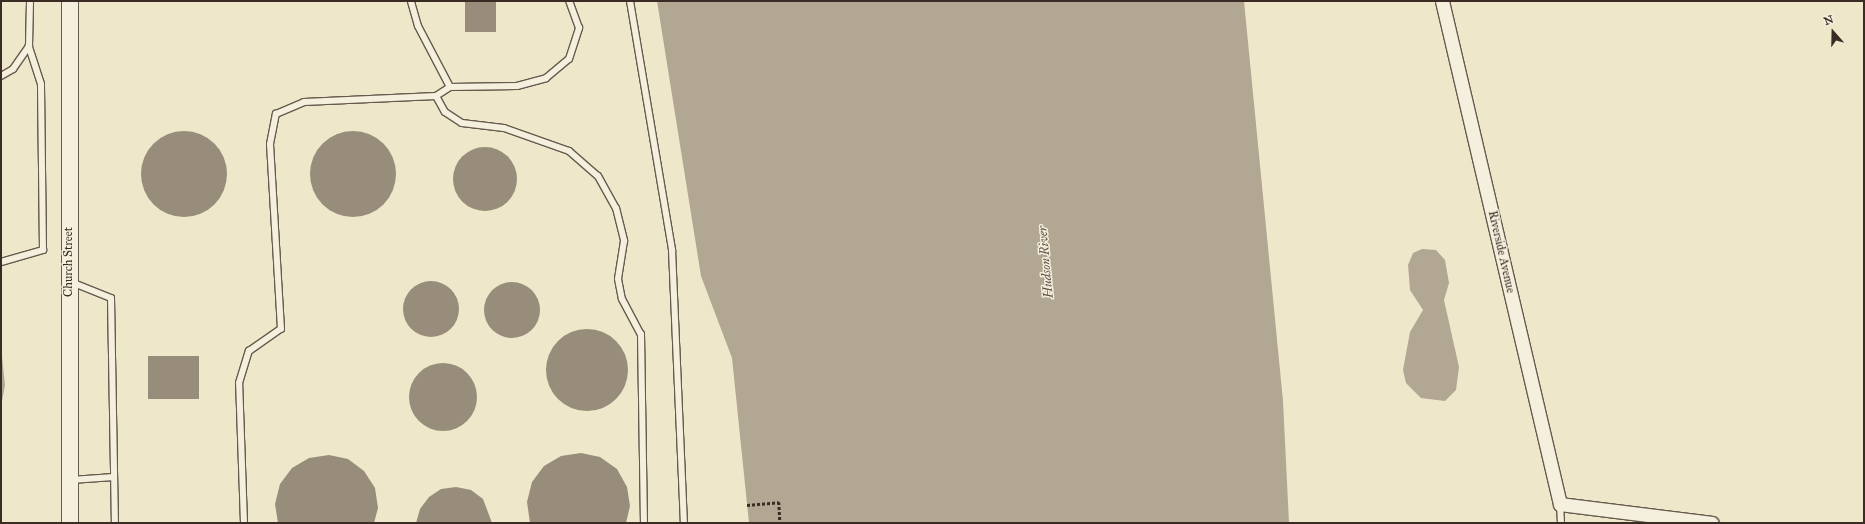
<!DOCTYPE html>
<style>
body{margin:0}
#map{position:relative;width:1865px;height:524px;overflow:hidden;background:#efe7ca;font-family:"IM FELL Great Primer",serif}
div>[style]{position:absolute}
.water>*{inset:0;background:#b1a792}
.building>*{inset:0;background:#988d7a;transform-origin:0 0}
.round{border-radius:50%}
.path>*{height:2.5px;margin-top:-1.25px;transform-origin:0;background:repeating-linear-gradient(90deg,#3a2b24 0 3px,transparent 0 5px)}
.roads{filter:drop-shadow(1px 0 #675a4e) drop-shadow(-1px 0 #675a4e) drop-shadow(0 1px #675a4e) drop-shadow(0 -1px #675a4e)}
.service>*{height:6px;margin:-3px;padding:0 3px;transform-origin:3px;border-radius:3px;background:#f5efdd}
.minor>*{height:13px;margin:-6.5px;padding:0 6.5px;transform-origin:6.5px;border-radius:6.5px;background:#f5efdd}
.tertiary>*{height:16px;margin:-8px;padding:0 8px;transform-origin:8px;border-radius:8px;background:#f5efdd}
span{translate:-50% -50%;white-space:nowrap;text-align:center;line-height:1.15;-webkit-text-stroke:3px #f5efdd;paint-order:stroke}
.street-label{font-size:12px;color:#3a2b24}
.water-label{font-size:13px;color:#5e5045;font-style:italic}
.frame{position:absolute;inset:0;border:2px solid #3a2b24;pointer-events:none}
.north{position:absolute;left:1813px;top:12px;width:40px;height:40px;-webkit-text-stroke:3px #f5efdd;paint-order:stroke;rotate:340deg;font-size:11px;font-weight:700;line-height:16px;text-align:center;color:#3a2b24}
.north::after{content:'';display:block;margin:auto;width:14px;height:18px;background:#3a2b24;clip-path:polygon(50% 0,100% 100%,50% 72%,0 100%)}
</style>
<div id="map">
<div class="water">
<i style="clip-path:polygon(657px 1px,1244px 1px,1283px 401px,1289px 523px,749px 523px,732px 358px,701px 276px)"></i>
<i style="clip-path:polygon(1422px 249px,1436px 250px,1445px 260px,1449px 283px,1444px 300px,1459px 367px,1456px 390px,1445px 401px,1421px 398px,1406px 383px,1403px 370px,1410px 332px,1423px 310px,1410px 290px,1408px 265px,1413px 253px)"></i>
<i style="clip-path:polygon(1px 347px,5px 385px,1px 407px)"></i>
</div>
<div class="building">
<i style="left:465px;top:1px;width:31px;height:31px"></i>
<i class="round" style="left:141px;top:131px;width:86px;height:86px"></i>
<i class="round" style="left:310px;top:131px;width:86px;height:86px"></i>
<i class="round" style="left:453px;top:147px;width:64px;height:64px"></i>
<i class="round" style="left:403px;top:281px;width:56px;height:56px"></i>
<i class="round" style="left:484px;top:282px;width:56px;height:56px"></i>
<i class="round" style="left:546px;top:329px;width:82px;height:82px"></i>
<i style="left:148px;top:356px;width:51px;height:43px"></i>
<i class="round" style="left:409px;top:363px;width:68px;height:68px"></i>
<i style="clip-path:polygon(581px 453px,600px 457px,617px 469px,627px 487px,630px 506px,626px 523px,530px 523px,527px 502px,532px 482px,544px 466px,561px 456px)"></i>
<i style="clip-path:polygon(329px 455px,348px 459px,364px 471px,375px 488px,378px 508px,374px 523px,278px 523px,275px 504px,280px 484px,292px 468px,309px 458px)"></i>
<i style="clip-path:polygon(456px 487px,471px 490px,483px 499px,492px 523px,416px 523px,420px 509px,429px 497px,441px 489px)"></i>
</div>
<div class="path">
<i style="left:747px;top:505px;width:32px;rotate:-5deg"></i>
<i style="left:779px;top:502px;width:21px;rotate:87deg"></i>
</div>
<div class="roads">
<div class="service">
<i style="left:630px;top:1px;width:253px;rotate:80.4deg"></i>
<i style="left:672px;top:250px;width:273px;rotate:87.5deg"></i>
<i style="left:1px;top:76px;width:14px;rotate:-30deg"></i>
<i style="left:13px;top:69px;width:28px;rotate:-55deg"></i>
<i style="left:29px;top:46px;width:45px;rotate:-88.7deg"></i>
<i style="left:450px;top:87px;width:67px;rotate:-0.9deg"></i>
<i style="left:517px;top:86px;width:30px;rotate:-15deg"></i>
<i style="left:546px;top:78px;width:30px;rotate:-40deg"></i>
<i style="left:569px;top:59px;width:33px;rotate:-72deg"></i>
<i style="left:579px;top:28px;width:29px;rotate:-110deg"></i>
<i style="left:436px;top:96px;width:18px;rotate:61deg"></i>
<i style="left:445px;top:112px;width:20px;rotate:33deg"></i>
<i style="left:462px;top:123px;width:42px;rotate:6.8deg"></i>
<i style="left:504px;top:128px;width:69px;rotate:19.5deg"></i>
<i style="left:569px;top:151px;width:38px;rotate:41deg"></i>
<i style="left:598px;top:176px;width:37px;rotate:61deg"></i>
<i style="left:616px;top:208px;width:34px;rotate:76deg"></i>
<i style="left:624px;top:241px;width:38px;rotate:99deg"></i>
<i style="left:618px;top:279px;width:20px;rotate:79deg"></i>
<i style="left:622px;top:299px;width:40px;rotate:62deg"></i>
<i style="left:641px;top:334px;width:189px;rotate:89.1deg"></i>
<i style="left:1px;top:262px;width:44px;rotate:-15.9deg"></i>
<i style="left:43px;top:250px;width:166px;rotate:-90.7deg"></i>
<i style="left:41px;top:84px;width:40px;rotate:-108deg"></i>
<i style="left:71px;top:282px;width:43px;rotate:21.8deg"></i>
<i style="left:111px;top:298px;width:225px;rotate:89deg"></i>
<i style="left:71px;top:480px;width:43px;rotate:-4deg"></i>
<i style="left:1560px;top:504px;width:19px;rotate:87deg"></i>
<i style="left:244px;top:523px;width:140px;rotate:-92deg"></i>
<i style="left:239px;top:383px;width:34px;rotate:-73deg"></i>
<i style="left:249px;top:351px;width:39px;rotate:-35deg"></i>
<i style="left:281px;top:329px;width:185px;rotate:-93.4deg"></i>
<i style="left:270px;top:144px;width:31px;rotate:-79deg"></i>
<i style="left:276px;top:114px;width:30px;rotate:-23deg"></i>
<i style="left:304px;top:102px;width:132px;rotate:-2.6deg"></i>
<i style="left:436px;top:96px;width:17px;rotate:-33deg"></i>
<i style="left:450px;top:87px;width:69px;rotate:-117.7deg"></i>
<i style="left:418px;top:26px;width:26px;rotate:-106deg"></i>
</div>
<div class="minor">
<i style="left:1442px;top:1px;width:517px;rotate:76.8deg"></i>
<i style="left:1560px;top:504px;width:153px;rotate:7.1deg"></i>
</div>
<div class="tertiary">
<i style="left:70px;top:523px;width:522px;rotate:-90deg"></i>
</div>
</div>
<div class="street-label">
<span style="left:1501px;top:252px;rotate:77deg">Riverside Avenue</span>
<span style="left:69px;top:262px;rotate:-90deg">Church Street</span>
</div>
<div class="water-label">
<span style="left:1046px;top:262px;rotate:-95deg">Hudson River</span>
</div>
<div class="frame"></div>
<div class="north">N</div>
</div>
